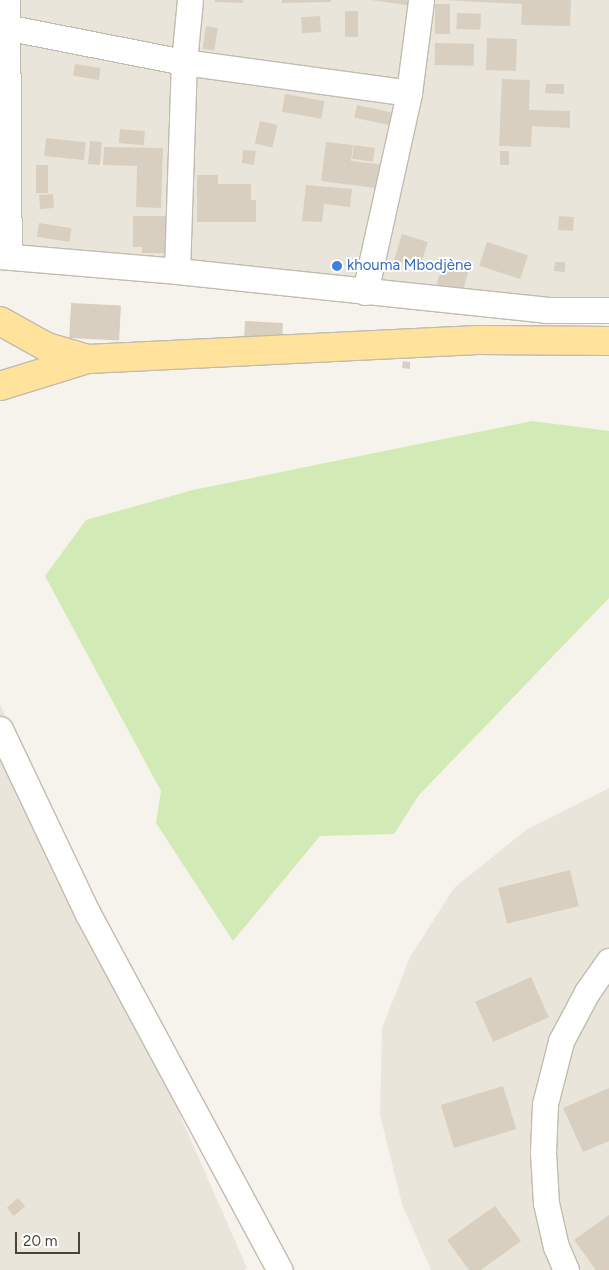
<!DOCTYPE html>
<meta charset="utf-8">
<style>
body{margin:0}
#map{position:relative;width:609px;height:1270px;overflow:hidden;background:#f6f3ec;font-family:Figtree,sans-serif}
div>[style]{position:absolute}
.residential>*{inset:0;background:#eae5da}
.green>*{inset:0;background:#d2eab5}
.building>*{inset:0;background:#d8cfc1;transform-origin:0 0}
.roads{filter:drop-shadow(1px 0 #c2bbae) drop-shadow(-1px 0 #c2bbae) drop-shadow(0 1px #c2bbae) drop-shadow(0 -1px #c2bbae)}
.minor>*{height:25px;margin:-12.5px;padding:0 12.5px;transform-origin:12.5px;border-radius:12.5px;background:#fff}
.major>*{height:28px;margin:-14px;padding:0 14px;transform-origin:14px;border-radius:14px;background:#ffe39c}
.dots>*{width:14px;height:14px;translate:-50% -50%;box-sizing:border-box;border:2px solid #fff;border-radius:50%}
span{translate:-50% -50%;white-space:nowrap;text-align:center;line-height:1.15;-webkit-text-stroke:4px #fff;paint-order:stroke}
.shop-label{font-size:15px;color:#366cbe}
.left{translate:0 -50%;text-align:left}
.scale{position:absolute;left:15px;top:1232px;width:65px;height:22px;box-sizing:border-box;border:2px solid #4b4439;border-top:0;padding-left:6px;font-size:15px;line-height:18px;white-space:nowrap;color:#4b4439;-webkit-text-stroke:4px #fff;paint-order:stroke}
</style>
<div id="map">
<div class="residential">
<i style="clip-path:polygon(0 0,609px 0,609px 324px,0 262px)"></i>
<i style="clip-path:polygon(0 704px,247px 1268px,244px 1270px,0 1270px)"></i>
<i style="clip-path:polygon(609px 788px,609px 1270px,431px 1270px,402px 1204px,380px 1115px,382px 1028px,410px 957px,454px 888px,526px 830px)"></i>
</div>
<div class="green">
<i style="clip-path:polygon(532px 421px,609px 431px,609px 598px,419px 795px,394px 834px,320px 836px,233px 941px,156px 823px,161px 791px,45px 576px,86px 520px,193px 490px)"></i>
</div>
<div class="building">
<i style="clip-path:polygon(215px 0,243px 0,243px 3px,215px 2px)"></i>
<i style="clip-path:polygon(282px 0,331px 0,331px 2px,282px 3px)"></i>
<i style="clip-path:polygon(371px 0,414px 0,413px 6px)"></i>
<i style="clip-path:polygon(443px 0,571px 0,570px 26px,521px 25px,522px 4px)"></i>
<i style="left:435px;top:4px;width:15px;height:30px"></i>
<i style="left:345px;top:11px;width:13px;height:26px"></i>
<i style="left:457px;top:13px;width:24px;height:16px;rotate:2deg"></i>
<i style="left:320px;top:16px;width:16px;height:19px;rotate:86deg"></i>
<i style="left:206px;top:26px;width:12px;height:23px;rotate:9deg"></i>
<i style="left:487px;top:38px;width:30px;height:32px;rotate:2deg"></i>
<i style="left:435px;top:43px;width:39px;height:22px;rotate:1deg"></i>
<i style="left:75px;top:64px;width:26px;height:12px;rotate:9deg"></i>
<i style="clip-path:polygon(502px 79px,530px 80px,529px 110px,570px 111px,570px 128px,532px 126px,531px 147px,499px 146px)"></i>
<i style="clip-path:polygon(546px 84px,564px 84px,564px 94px,545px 93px)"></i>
<i style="left:285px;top:94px;width:40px;height:18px;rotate:10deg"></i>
<i style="left:357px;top:105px;width:40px;height:13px;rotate:12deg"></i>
<i style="left:260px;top:121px;width:18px;height:23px;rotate:13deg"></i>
<i style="left:120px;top:129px;width:25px;height:14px;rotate:5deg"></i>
<i style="left:46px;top:138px;width:40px;height:18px;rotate:6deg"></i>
<i style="left:90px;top:141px;width:12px;height:23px;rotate:5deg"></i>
<i style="clip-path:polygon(326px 142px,353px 145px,351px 161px,386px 165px,383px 189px,321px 181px)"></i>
<i style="left:354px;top:145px;width:21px;height:14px;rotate:8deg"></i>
<i style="clip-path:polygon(104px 147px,163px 148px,161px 208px,136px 207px,137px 166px,103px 165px)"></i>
<i style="clip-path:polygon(243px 150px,256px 151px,254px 165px,242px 163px)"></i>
<i style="left:500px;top:151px;width:9px;height:14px"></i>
<i style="left:36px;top:165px;width:12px;height:28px"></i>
<i style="clip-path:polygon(197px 175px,218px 175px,218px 184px,251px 184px,251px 200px,256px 200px,256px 222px,197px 222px)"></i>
<i style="clip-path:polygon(306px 185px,352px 189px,350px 207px,324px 204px,322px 222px,302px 221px)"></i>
<i style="left:53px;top:194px;width:14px;height:14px;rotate:86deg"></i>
<i style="clip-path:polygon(133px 216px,172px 216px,172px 253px,142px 253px,142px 247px,133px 247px)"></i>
<i style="left:559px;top:216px;width:15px;height:14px;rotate:4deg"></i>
<i style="left:39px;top:223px;width:33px;height:14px;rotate:9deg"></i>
<i style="left:402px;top:234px;width:27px;height:27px;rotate:17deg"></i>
<i style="left:487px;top:242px;width:43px;height:25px;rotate:18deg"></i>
<i style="clip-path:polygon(555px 262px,565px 262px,565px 272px,554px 271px)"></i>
<i style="left:442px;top:265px;width:27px;height:22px;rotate:15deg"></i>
<i style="left:71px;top:303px;width:50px;height:35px;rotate:3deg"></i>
<i style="left:245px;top:321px;width:38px;height:20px;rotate:3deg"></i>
<i style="clip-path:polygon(403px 361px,410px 362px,410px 369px,402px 368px)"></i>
<i style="left:570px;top:870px;width:37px;height:74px;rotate:76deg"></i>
<i style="left:531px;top:977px;width:44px;height:61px;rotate:66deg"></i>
<i style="left:503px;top:1086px;width:45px;height:65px;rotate:73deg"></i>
<i style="clip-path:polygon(609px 1088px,609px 1141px,583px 1152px,563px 1108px)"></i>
<i style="left:18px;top:1198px;width:11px;height:15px;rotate:49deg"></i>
<i style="clip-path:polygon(495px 1206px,521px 1241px,481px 1270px,469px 1270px,447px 1240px)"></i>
<i style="clip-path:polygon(609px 1215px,609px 1270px,596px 1270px,574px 1240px)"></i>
</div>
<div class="roads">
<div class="minor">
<i style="left:7px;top:0;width:256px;rotate:89.6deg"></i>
<i style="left:0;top:26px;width:187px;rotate:11.1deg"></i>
<i style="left:184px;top:62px;width:227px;rotate:7.8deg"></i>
<i style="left:0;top:256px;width:178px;rotate:4.8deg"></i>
<i style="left:177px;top:271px;width:371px;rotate:6deg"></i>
<i style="left:546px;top:310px;width:63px"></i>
<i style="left:177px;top:271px;width:209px;rotate:-88.1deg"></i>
<i style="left:184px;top:62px;width:62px;rotate:-84.5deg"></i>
<i style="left:365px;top:292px;width:204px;rotate:-77.5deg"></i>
<i style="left:409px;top:93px;width:94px;rotate:-82.6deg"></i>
<i style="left:0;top:729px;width:205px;rotate:64.6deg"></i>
<i style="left:88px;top:914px;width:404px;rotate:61.7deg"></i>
<i style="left:566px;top:1270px;width:25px;rotate:-113deg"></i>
<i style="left:556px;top:1247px;width:45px;rotate:-102.8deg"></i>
<i style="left:546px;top:1203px;width:51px;rotate:-93.4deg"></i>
<i style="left:543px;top:1152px;width:48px;rotate:-87.6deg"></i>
<i style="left:545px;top:1104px;width:65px;rotate:-75.7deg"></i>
<i style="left:561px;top:1041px;width:55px;rotate:-62deg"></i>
<i style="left:587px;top:992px;width:38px;rotate:-55deg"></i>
</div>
<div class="major">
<i style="left:0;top:321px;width:54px;rotate:29deg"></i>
<i style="left:47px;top:347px;width:43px;rotate:16.3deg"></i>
<i style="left:0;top:386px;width:92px;rotate:-17.1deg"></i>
<i style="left:88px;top:359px;width:390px;rotate:-2.8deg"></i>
<i style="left:478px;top:340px;width:131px;rotate:0.4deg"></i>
</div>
</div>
<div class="dots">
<i style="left:337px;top:266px;background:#3f7fe0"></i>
</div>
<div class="shop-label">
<span class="left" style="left:347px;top:266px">khouma Mbodjène</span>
</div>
<div class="scale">20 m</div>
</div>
